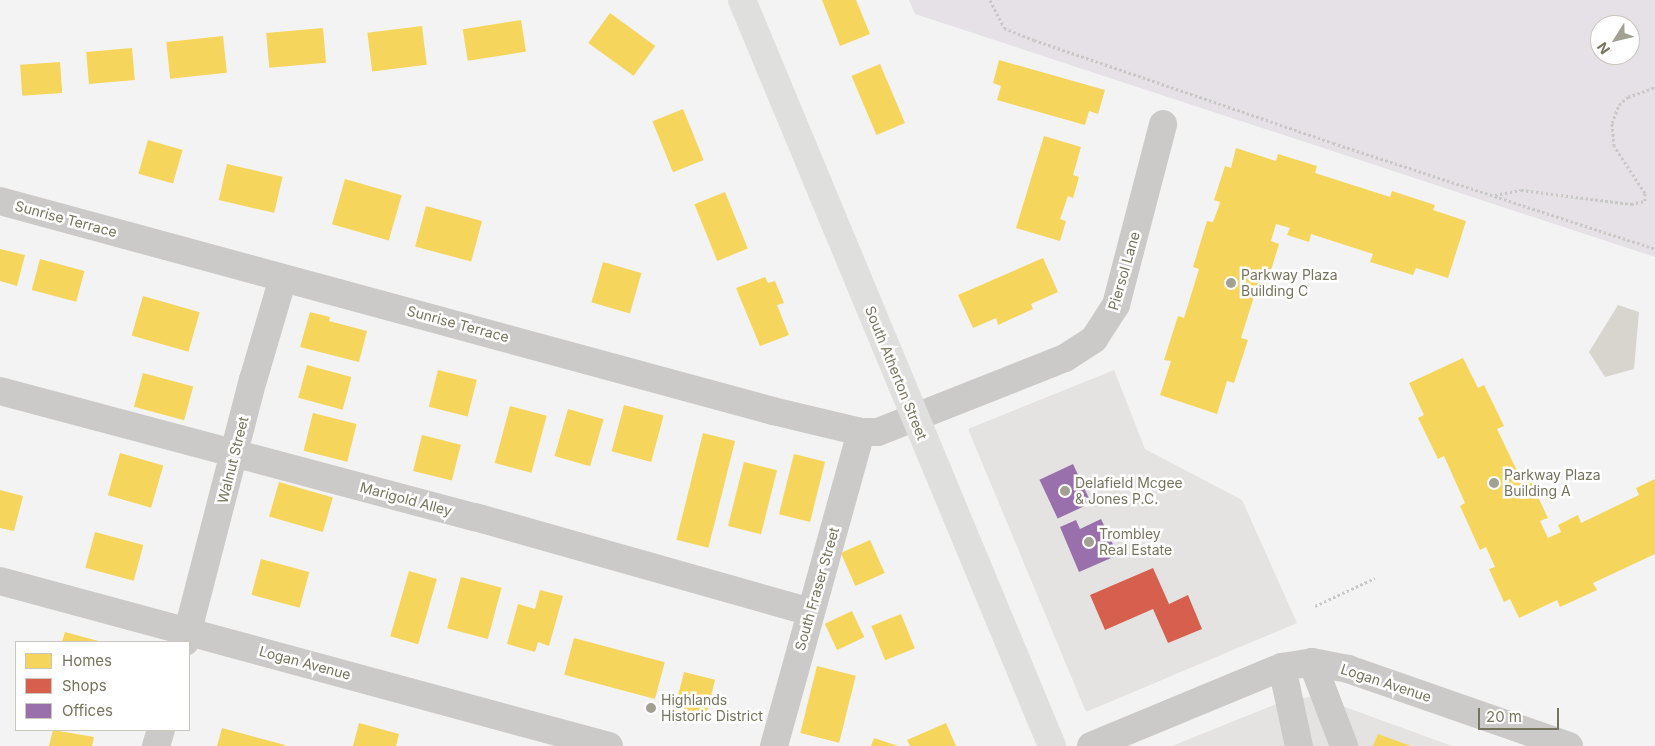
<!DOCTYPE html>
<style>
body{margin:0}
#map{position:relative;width:1655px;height:746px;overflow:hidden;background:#f3f3f4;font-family:Inter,sans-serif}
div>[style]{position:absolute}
.built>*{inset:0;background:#e4e3e2}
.green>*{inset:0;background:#e6e1e7}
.water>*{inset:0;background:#d8d4ce}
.homes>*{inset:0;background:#f6d55c;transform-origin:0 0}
.shops>*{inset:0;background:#d6604d}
.offices>*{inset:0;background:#9970ab;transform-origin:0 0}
.path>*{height:3px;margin-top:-1.5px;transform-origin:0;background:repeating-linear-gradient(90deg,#c8c8c6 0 2.5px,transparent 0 5px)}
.minor>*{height:28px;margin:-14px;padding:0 14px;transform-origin:14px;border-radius:14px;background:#cbcac9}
.major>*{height:28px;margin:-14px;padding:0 14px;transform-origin:14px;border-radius:14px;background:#dfdfde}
.dots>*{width:14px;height:14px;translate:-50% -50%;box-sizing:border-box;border:2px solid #fff;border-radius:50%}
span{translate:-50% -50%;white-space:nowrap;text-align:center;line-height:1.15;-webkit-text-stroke:5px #fff;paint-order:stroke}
.street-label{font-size:14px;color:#77745d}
.poi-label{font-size:14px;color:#77745d}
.left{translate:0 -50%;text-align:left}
.legend{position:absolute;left:15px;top:641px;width:175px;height:90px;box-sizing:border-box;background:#fff;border:1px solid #c9c7be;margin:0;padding:6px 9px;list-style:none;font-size:15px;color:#77745d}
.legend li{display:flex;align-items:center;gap:10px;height:25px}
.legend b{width:25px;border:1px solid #c9c7be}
.north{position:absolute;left:1590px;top:15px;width:50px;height:50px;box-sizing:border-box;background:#fff;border:1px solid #c9c7be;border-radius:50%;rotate:234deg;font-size:14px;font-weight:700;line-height:20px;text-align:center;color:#77745d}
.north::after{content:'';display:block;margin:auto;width:18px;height:22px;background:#a2a092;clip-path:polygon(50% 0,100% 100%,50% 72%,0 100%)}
.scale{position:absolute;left:1478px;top:708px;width:81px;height:22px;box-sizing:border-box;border:2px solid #77745d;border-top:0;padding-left:6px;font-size:15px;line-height:18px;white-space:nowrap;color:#77745d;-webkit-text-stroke:4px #fff;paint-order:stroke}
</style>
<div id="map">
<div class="built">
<i style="clip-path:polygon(1114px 370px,1145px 449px,1242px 500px,1297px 623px,1086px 712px,968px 429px)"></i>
<i style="clip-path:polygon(1315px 696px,1452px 746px,1172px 746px,1281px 702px)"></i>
</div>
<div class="green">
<i style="clip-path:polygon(evenodd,909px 0,1655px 0,1655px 257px,915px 14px,909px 0,1600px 25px,1630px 25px,1630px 55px,1600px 55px,1600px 25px)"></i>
</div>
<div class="water">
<i style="clip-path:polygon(1618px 305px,1639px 312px,1634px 369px,1605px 377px,1589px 352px)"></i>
</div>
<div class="homes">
<i style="clip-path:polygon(822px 0,856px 0,870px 34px,840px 46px)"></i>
<i style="left:610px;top:13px;width:56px;height:37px;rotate:36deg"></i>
<i style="left:521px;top:20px;width:32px;height:59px;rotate:81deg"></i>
<i style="left:422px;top:26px;width:39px;height:55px;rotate:83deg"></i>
<i style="left:323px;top:28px;width:35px;height:57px;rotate:85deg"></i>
<i style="left:223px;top:36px;width:37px;height:57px;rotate:84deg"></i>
<i style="left:132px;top:48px;width:32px;height:46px;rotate:85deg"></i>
<i style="clip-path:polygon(999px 60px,1105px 90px,1098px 114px,1089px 111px,1085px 125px,997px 100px,1001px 86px,993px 83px)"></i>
<i style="left:60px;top:62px;width:31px;height:40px;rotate:86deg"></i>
<i style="left:880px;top:64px;width:64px;height:31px;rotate:67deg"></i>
<i style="left:683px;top:109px;width:55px;height:33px;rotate:68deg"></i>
<i style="clip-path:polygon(1044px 136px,1081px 147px,1073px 175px,1079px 177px,1073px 198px,1068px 196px,1060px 219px,1066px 221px,1060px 241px,1016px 228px)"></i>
<i style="left:148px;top:140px;width:36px;height:35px;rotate:16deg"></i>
<i style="clip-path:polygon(1236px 148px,1276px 161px,1278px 154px,1317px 166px,1315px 173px,1390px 197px,1392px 191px,1435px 205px,1433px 210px,1466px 221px,1448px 278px,1416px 268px,1413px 275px,1370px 262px,1373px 254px,1311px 234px,1309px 242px,1287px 235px,1290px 228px,1276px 224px,1271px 241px,1279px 244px,1265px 290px,1257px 287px,1241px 338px,1248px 340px,1234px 383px,1227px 381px,1217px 414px,1160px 395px,1171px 361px,1164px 360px,1178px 316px,1184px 318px,1199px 269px,1193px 267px,1207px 221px,1213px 222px,1219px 206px,1220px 202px,1214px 200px,1225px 166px,1231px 168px)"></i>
<i style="left:227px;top:164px;width:57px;height:37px;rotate:13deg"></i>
<i style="left:345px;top:179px;width:59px;height:47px;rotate:16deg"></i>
<i style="left:725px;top:192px;width:61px;height:33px;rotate:68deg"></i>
<i style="left:426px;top:206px;width:58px;height:42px;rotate:15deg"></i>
<i style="clip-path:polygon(0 249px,25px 255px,17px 286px,0 281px)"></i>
<i style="clip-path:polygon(1043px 258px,1058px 292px,1031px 304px,1033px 309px,998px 325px,996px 318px,973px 328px,958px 295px)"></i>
<i style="left:40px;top:259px;width:46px;height:32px;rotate:15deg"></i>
<i style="left:603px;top:262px;width:40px;height:42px;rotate:16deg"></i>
<i style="clip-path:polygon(765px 277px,768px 283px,775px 281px,784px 303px,777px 305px,789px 335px,760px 346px,736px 288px)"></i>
<i style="left:143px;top:296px;width:59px;height:41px;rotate:16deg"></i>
<i style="clip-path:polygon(310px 312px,330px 317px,329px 321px,367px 331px,359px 362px,300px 347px)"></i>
<i style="clip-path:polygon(1463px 358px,1478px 388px,1484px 385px,1504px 426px,1497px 429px,1520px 477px,1527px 474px,1548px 518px,1540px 521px,1548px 538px,1561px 532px,1558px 525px,1578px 515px,1581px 523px,1639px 495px,1636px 488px,1655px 479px,1655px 554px,1593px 583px,1597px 590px,1560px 607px,1557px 600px,1519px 618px,1510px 599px,1504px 602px,1489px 569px,1495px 567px,1486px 547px,1480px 550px,1460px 506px,1465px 503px,1444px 456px,1438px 459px,1418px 418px,1424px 415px,1409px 383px)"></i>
<i style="left:307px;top:365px;width:46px;height:34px;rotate:15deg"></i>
<i style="left:438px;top:370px;width:40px;height:38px;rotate:14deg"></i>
<i style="left:143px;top:373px;width:52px;height:35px;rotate:15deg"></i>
<i style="left:624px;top:405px;width:41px;height:48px;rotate:15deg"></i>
<i style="left:510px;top:406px;width:38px;height:59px;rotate:15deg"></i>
<i style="left:568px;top:409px;width:37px;height:49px;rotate:16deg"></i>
<i style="left:313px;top:413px;width:45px;height:39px;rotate:14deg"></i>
<i style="left:703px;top:433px;width:33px;height:110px;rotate:14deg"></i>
<i style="left:422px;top:435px;width:40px;height:37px;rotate:14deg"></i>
<i style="left:120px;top:453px;width:45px;height:44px;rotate:16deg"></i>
<i style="left:794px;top:454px;width:32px;height:62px;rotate:14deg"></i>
<i style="left:744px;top:462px;width:34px;height:66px;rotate:14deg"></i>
<i style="left:279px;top:482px;width:56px;height:36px;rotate:16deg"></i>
<i style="clip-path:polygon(0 490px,23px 496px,14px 531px,0 528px)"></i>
<i style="left:95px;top:532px;width:50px;height:37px;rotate:15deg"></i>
<i style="left:870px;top:540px;width:36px;height:32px;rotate:66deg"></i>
<i style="left:261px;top:559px;width:50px;height:37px;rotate:15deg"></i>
<i style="left:409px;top:571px;width:29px;height:68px;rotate:16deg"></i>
<i style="left:461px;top:577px;width:42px;height:53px;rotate:15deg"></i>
<i style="clip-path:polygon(540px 590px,563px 596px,549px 646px,538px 642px,535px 652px,507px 644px,518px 604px,535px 609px)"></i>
<i style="left:852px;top:611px;width:29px;height:30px;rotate:65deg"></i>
<i style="left:901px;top:614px;width:37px;height:32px;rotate:68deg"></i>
<i style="clip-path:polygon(65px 632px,102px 642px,62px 642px)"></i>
<i style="left:574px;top:638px;width:94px;height:38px;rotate:15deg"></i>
<i style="left:817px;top:666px;width:40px;height:69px;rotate:14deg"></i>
<i style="left:684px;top:672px;width:32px;height:45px;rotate:14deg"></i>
<i style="clip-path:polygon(359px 723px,399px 734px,396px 746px,353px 746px)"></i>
<i style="clip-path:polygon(946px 723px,956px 746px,910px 746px,907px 740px)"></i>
<i style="clip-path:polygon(222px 728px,285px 745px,285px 746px,217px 746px)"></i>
<i style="clip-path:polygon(53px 730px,94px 737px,92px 746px,49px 746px)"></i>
<i style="clip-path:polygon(1378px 734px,1411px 746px,1373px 746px)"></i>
<i style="clip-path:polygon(874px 738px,898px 746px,871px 746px)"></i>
</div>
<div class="shops">
<i style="clip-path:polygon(1153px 568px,1169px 604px,1188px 595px,1202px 629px,1168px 643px,1153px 609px,1105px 630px,1090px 595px)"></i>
</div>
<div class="offices">
<i style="left:1073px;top:464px;width:43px;height:37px;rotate:65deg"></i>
<i style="clip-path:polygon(1101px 519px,1118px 555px,1079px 572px,1060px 527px,1076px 520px,1080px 529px)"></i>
</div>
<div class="path">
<i style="left:990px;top:0;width:31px;rotate:63deg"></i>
<i style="left:1004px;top:28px;width:32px;rotate:22deg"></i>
<i style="left:1034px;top:40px;width:316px;rotate:19deg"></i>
<i style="left:1333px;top:143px;width:339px;rotate:18.2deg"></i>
<i style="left:1495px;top:195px;width:26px;rotate:-11deg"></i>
<i style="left:1521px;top:190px;width:111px;rotate:7.3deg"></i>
<i style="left:1631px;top:204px;width:14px;rotate:-12deg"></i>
<i style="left:1645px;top:201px;width:8px;rotate:-90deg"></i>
<i style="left:1645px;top:193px;width:56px;rotate:-123.4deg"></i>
<i style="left:1614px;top:146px;width:23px;rotate:-95deg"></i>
<i style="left:1612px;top:123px;width:19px;rotate:-69deg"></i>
<i style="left:1619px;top:105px;width:12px;rotate:-42deg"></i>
<i style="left:1628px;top:97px;width:29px;rotate:-20deg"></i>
<i style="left:1315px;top:606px;width:66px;rotate:-25deg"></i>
</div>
<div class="minor">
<i style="left:0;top:201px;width:801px;rotate:15.2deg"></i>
<i style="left:773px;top:411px;width:90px;rotate:13.4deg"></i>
<i style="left:861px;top:432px;width:17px"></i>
<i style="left:878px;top:432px;width:201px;rotate:-21.6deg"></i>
<i style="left:1065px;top:358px;width:35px;rotate:-33deg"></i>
<i style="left:1094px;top:339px;width:40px;rotate:-57.1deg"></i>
<i style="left:1116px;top:305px;width:187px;rotate:-75.4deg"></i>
<i style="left:0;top:391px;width:491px;rotate:14.9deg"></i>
<i style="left:475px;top:517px;width:348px;rotate:15.8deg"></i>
<i style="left:0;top:581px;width:631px;rotate:15.16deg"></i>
<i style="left:185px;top:642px;width:271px;rotate:-75.5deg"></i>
<i style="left:253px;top:380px;width:106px;rotate:-73.6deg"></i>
<i style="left:1312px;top:662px;width:90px;rotate:69.1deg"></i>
<i style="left:1282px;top:667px;width:81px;rotate:77.9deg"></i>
<i style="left:156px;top:746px;width:17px;rotate:-73deg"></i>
<i style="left:774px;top:746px;width:326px;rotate:-74.5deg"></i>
<i style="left:1091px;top:746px;width:207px;rotate:-22.5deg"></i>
<i style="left:1282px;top:667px;width:30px;rotate:-9deg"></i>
<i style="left:1312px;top:662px;width:37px;rotate:11deg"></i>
<i style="left:1348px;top:669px;width:234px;rotate:19.2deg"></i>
</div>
<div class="major">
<i style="left:742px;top:0;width:808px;rotate:67.43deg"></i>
</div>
<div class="dots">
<i style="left:1231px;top:283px;background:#a2a092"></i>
<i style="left:1494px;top:483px;background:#a2a092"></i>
<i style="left:1065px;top:491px;background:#a2a092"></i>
<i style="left:1089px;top:542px;background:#a2a092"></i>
<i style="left:651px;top:708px;background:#a2a092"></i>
</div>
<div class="street-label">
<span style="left:66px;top:219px;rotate:15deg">Sunrise Terrace</span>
<span style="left:1124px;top:271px;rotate:-74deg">Piersol Lane</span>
<span style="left:458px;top:324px;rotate:15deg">Sunrise Terrace</span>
<span style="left:896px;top:373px;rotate:68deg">South Atherton Street</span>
<span style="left:233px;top:460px;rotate:-76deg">Walnut Street</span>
<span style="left:406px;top:499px;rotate:15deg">Marigold Alley</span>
<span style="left:817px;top:589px;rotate:-74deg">South Fraser Street</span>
<span style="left:305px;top:663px;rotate:15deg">Logan Avenue</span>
<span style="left:1386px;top:683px;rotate:18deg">Logan Avenue</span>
</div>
<div class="poi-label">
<span class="left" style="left:1241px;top:283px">Parkway Plaza<br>Building C</span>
<span class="left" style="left:1504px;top:483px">Parkway Plaza<br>Building A</span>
<span class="left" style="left:1075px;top:491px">Delafield Mcgee<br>&amp; Jones P.C.</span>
<span class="left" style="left:1099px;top:542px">Trombley<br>Real Estate</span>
<span class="left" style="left:661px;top:708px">Highlands<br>Historic District</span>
</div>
<ul class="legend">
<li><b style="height:14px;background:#f6d55c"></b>Homes</li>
<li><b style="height:14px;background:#d6604d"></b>Shops</li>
<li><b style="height:14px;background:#9970ab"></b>Offices</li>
</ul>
<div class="north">N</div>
<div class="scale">20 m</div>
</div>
